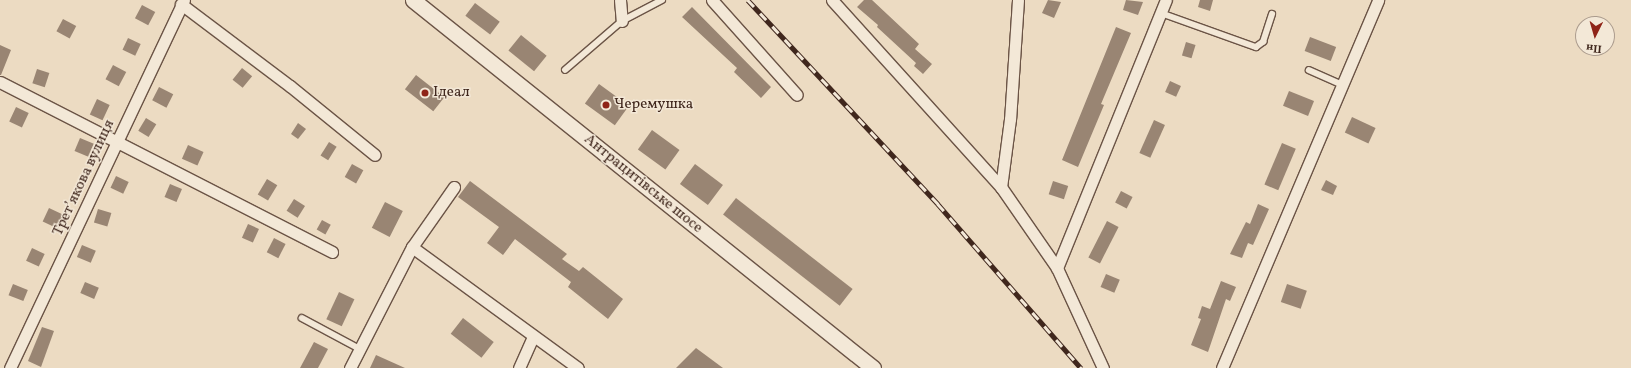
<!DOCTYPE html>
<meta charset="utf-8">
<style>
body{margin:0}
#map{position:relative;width:1631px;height:368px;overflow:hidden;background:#ecdbc2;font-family:Vollkorn,serif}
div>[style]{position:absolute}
.building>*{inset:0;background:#998573;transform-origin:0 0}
.roads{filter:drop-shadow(1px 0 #6b5446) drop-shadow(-1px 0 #6b5446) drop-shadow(0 1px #6b5446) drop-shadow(0 -1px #6b5446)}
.lane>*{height:5.5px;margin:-2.75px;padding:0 2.75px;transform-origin:2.75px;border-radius:2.75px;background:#f3e8d7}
.street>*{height:11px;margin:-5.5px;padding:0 5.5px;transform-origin:5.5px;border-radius:5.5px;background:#f3e8d7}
.secondary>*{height:15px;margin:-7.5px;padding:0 7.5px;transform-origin:7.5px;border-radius:7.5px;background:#f3e8d7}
.rail>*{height:4.5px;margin-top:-2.25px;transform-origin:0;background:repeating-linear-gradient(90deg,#f3e8d7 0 9px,#40271d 0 18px);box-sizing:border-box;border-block:1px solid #40271d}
.dots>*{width:11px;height:11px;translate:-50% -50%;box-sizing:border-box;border:2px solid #f3e8d7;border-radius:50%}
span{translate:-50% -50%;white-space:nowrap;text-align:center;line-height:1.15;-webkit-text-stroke:3px #f3e8d7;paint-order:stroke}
.poi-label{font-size:15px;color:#40271d}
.left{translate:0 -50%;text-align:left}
.street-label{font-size:15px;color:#40271d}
.north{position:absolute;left:1575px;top:16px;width:40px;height:40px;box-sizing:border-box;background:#f3e8d7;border:1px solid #ab9b8d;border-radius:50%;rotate:185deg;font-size:11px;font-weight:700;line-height:16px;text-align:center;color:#40271d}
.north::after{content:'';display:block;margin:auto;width:14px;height:18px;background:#8f2418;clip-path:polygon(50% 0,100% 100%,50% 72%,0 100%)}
</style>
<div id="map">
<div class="building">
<i style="clip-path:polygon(864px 0,872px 0,919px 44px,915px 49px,932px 64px,923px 74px,914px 66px,916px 63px,877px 27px,878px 25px,857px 7px)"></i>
<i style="clip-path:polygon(1048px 0,1061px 2px,1054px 18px,1042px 13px)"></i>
<i style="clip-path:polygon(1126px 0,1143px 2px,1138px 15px,1123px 10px)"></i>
<i style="clip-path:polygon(1200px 0,1213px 0,1210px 11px,1198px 7px)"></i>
<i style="left:475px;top:3px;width:31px;height:16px;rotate:37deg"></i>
<i style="left:142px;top:5px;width:15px;height:15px;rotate:28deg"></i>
<i style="clip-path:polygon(692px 7px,771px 87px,761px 98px,734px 72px,737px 68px,682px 17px)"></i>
<i style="left:63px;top:19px;width:15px;height:14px;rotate:28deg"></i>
<i style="clip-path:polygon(1116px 27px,1131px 33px,1101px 104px,1104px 105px,1078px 167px,1062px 160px)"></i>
<i style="left:521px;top:35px;width:33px;height:20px;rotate:39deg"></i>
<i style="left:1310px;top:37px;width:28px;height:15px;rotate:21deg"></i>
<i style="left:128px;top:38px;width:14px;height:13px;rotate:25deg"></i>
<i style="left:1186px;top:42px;width:10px;height:14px;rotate:17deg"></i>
<i style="clip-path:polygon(0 45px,11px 50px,1px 75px,0 75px)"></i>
<i style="left:113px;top:65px;width:15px;height:16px;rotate:28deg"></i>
<i style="left:242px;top:68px;width:13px;height:15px;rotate:39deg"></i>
<i style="left:37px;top:69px;width:13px;height:15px;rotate:18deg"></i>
<i style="left:416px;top:75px;width:36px;height:18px;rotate:38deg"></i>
<i style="left:1170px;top:81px;width:12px;height:12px;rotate:24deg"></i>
<i style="left:599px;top:84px;width:37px;height:24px;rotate:36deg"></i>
<i style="left:159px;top:87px;width:16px;height:15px;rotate:27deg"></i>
<i style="left:1289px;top:91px;width:27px;height:16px;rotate:22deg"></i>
<i style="left:97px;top:99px;width:14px;height:17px;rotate:25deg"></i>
<i style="left:16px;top:107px;width:14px;height:16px;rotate:25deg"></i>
<i style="left:1352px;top:117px;width:26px;height:17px;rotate:25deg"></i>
<i style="left:146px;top:118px;width:12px;height:15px;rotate:31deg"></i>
<i style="left:1154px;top:120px;width:12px;height:36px;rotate:24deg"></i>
<i style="clip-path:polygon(298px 123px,306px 129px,298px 139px,291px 134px)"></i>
<i style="left:652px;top:130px;width:34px;height:24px;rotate:36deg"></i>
<i style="left:80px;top:138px;width:15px;height:14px;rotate:23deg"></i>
<i style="left:329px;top:142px;width:9px;height:16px;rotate:32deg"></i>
<i style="left:1282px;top:143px;width:15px;height:45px;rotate:23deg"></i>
<i style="left:188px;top:145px;width:17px;height:15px;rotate:24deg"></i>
<i style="left:352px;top:164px;width:13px;height:15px;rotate:29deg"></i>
<i style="left:695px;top:164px;width:35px;height:25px;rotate:37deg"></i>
<i style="left:116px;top:176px;width:14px;height:13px;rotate:25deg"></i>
<i style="left:267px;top:179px;width:12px;height:18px;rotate:31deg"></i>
<i style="clip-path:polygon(1326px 180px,1337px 186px,1333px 195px,1321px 190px)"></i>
<i style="clip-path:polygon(470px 181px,567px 254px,562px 259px,579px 271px,583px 267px,623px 299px,608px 319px,568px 287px,571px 282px,515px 239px,503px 255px,487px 243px,499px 227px,458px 197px)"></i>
<i style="left:1053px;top:181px;width:16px;height:14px;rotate:18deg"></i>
<i style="left:170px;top:184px;width:13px;height:14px;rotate:23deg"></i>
<i style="left:1121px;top:191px;width:13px;height:13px;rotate:27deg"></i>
<i style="left:736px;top:198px;width:148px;height:21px;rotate:38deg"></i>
<i style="left:294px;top:199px;width:13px;height:14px;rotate:32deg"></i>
<i style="left:385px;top:202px;width:20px;height:29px;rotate:27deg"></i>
<i style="clip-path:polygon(1258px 204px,1269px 209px,1253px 245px,1248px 243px,1242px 258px,1230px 254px,1246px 222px,1250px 224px)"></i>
<i style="left:49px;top:208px;width:17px;height:15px;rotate:25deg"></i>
<i style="left:98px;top:209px;width:14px;height:14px;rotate:17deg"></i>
<i style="left:322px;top:220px;width:10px;height:11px;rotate:29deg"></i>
<i style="left:1107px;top:221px;width:13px;height:41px;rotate:27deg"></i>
<i style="left:248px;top:224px;width:12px;height:15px;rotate:24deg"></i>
<i style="left:274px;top:238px;width:13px;height:16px;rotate:27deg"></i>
<i style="left:82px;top:245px;width:15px;height:13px;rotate:23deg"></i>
<i style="left:32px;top:248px;width:14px;height:14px;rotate:25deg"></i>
<i style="left:1106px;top:274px;width:15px;height:14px;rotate:23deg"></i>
<i style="clip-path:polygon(1221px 281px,1236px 287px,1230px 301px,1226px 299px,1208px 352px,1191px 345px,1201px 319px,1198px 318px,1202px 306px,1210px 309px)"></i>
<i style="left:85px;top:282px;width:15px;height:12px;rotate:23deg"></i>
<i style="left:13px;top:284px;width:16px;height:12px;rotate:22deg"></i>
<i style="left:1287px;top:284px;width:21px;height:19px;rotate:19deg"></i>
<i style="left:339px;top:292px;width:17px;height:30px;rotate:25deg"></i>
<i style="left:463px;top:318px;width:39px;height:20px;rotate:38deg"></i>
<i style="clip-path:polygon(42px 327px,54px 331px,41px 367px,28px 361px)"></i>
<i style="clip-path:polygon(314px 342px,328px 349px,318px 368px,300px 368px)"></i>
<i style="clip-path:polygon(696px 348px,723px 368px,676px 368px)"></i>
<i style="clip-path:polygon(376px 355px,405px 368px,370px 368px)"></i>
</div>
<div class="roads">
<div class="lane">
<i style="left:1161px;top:13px;width:101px;rotate:19.7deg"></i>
<i style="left:1256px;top:47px;width:9px;rotate:-36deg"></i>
<i style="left:1263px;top:42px;width:29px;rotate:-72deg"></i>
<i style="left:565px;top:70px;width:75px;rotate:-40.7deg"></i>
<i style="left:622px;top:21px;width:45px;rotate:-27.7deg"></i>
<i style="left:1309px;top:70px;width:36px;rotate:24deg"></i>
<i style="left:302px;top:318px;width:66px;rotate:28.1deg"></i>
</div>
<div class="street">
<i style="left:620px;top:0;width:21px;rotate:85deg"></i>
<i style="left:712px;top:0;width:127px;rotate:48.2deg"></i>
<i style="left:832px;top:0;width:252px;rotate:47.9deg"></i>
<i style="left:1018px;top:0;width:119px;rotate:93.8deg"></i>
<i style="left:1010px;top:119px;width:69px;rotate:97.5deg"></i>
<i style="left:1001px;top:187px;width:98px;rotate:55.3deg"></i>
<i style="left:1057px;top:268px;width:110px;rotate:65.3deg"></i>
<i style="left:181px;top:4px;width:136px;rotate:37deg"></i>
<i style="left:290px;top:86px;width:109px;rotate:39.1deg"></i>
<i style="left:0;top:82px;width:373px;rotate:27.1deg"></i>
<i style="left:454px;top:187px;width:73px;rotate:125deg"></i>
<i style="left:412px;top:247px;width:205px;rotate:36.1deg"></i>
<i style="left:1057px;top:268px;width:289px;rotate:-67.9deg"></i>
<i style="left:10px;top:368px;width:407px;rotate:-64.7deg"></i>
<i style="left:350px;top:368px;width:136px;rotate:-62.9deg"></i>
<i style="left:519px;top:368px;width:34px;rotate:-66deg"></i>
<i style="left:1222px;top:368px;width:400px;rotate:-67deg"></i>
</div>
<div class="secondary">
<i style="left:413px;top:0;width:589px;rotate:38.66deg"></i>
</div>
</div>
<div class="rail">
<i style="left:748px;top:0;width:279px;rotate:47deg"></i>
<i style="left:938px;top:204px;width:218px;rotate:48.9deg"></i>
</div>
<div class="dots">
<i style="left:425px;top:93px;background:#8f2418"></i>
<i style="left:606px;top:105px;background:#8f2418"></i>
</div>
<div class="poi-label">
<span class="left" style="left:433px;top:93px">Ідеал</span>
<span class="left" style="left:614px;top:105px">Черемушка</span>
</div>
<div class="street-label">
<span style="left:84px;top:178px;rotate:-65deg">Третʼякова вулиця</span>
<span style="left:643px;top:184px;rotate:39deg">Антрацитівське шосе</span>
</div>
<div class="north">Пн</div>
</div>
